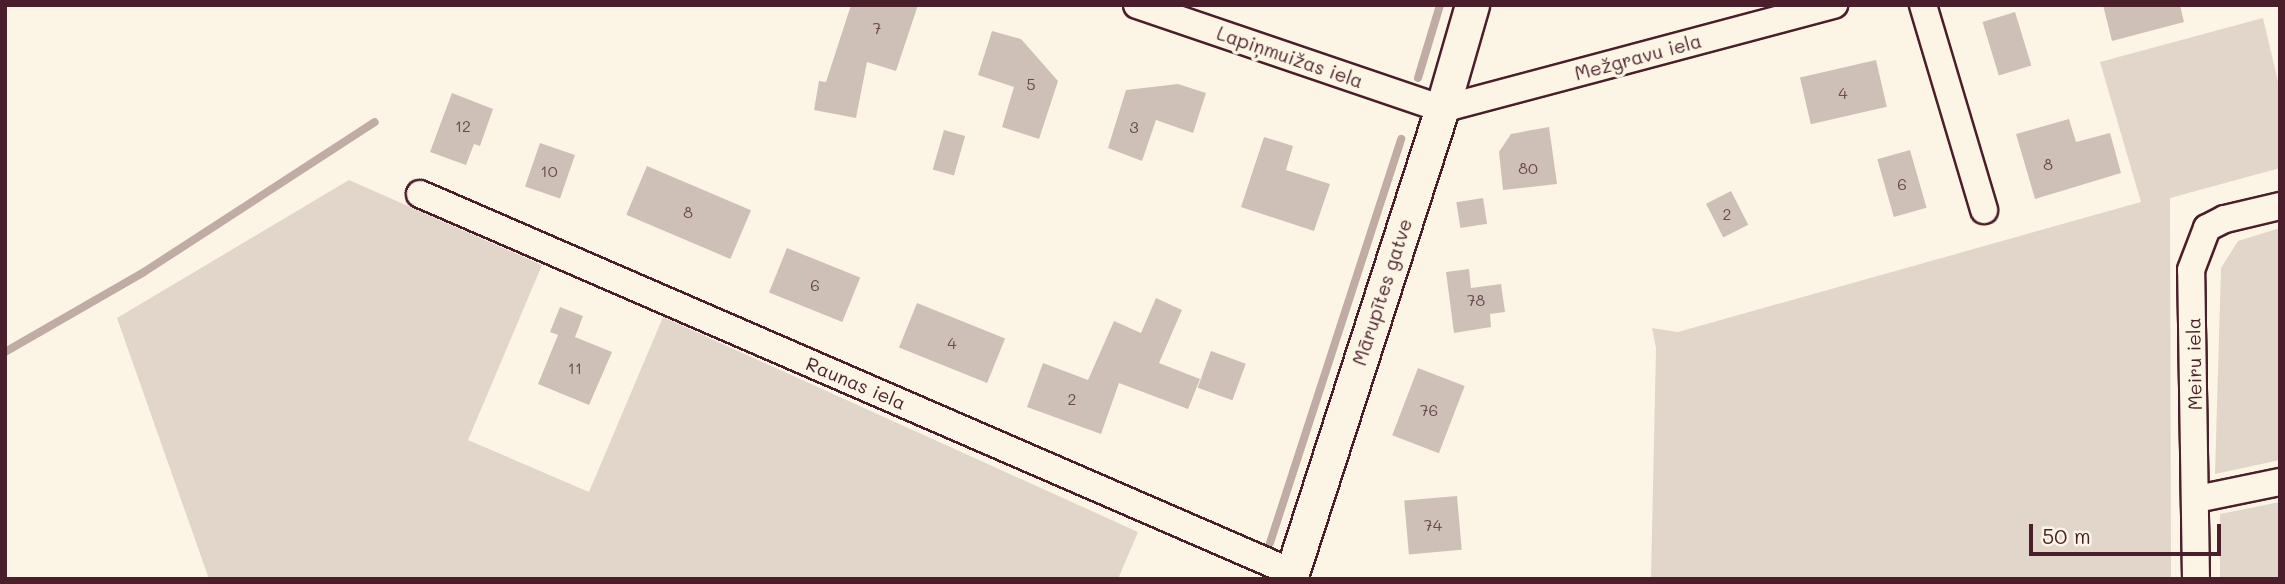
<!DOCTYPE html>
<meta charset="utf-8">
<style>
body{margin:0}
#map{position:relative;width:2285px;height:584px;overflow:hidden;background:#fcf5e5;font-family:Mali,sans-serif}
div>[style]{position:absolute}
.green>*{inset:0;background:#e2d5ca}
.stream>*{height:8px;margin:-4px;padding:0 4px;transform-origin:4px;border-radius:4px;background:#c0aca5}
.building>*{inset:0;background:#cfc0b7;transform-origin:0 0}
.roads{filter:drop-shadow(2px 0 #4a1f2b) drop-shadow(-2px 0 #4a1f2b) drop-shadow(0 2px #4a1f2b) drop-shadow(0 -2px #4a1f2b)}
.minor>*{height:26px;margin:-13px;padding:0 13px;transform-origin:13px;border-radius:13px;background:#fcf5e5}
.tertiary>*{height:33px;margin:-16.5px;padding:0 16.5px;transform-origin:16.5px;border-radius:16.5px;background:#fcf5e5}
span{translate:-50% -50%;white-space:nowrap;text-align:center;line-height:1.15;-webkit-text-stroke:7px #fcf5e5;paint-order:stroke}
.number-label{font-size:16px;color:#6b474e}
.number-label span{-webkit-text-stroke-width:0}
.street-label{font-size:19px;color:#4a1f2b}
.frame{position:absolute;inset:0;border:7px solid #4a1f2b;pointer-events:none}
.scale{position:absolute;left:2029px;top:524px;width:192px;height:32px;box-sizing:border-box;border:4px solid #4a1f2b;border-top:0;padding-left:9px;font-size:21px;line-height:24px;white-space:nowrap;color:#4a1f2b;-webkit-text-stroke:5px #fcf5e5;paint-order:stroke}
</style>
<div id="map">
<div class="green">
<i style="clip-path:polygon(2263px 18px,2280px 90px,2280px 168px,2170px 198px,2171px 579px,1651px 579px,1656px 348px,1652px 328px,1678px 332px,2141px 202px,2100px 62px)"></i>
<i style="clip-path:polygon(349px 180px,542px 265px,468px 440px,589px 492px,663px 317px,1138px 532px,1118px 579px,209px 579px,117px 318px)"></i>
<i style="clip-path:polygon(2280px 228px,2280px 460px,2215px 474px,2221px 268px,2238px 241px)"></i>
<i style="clip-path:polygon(2280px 502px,2280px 579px,2220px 579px,2220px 514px)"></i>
</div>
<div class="stream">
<i style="left:1418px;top:78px;width:76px;rotate:-73.2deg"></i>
<i style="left:5px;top:352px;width:160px;rotate:-29.9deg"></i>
<i style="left:144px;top:272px;width:275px;rotate:-33deg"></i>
<i style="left:1270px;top:543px;width:425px;rotate:-72deg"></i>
</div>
<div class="building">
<i style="clip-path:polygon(851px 5px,918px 5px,896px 71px,867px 62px,856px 118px,814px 110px,819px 81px,826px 82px)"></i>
<i style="clip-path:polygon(2103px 5px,2180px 5px,2184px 22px,2112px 41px)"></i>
<i style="left:2015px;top:12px;width:56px;height:34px;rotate:73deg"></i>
<i style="clip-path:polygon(992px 31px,1021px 39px,1058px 81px,1039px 139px,1002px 127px,1014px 87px,978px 75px)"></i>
<i style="left:1876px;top:60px;width:48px;height:78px;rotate:77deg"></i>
<i style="clip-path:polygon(1178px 84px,1206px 93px,1193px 133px,1156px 120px,1142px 161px,1108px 148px,1126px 90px)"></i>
<i style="clip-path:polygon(452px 93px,493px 109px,480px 146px,474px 144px,466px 165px,430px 152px)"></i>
<i style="clip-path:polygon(2069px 119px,2076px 142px,2110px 133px,2121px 173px,2035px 199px,2016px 134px)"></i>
<i style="clip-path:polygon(1549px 127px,1557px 184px,1503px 190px,1499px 152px,1511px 134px)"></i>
<i style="left:944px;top:130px;width:22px;height:41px;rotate:16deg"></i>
<i style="clip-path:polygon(1264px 137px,1293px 146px,1286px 170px,1330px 184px,1314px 231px,1241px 207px)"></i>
<i style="left:540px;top:143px;width:37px;height:46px;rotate:19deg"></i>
<i style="left:1910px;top:150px;width:60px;height:34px;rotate:74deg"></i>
<i style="left:647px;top:166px;width:113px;height:53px;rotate:23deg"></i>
<i style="left:1731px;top:191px;width:38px;height:28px;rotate:63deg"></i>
<i style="left:1483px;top:198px;width:26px;height:27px;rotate:81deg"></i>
<i style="left:787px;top:248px;width:79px;height:48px;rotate:22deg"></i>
<i style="clip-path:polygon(1469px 269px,1471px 288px,1501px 284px,1505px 312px,1490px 314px,1491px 327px,1454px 333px,1446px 272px)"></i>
<i style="clip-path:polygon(1156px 298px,1182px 310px,1159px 363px,1200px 379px,1188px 409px,1119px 383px,1101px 434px,1027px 407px,1043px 363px,1088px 380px,1114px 321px,1141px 333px)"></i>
<i style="left:917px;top:303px;width:95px;height:48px;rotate:22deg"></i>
<i style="clip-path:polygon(560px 307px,583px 316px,575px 337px,612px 352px,589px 405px,538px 384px,558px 335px,550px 332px)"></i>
<i style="left:1211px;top:351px;width:37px;height:39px;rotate:20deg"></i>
<i style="left:1418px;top:368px;width:50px;height:72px;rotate:21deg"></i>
<i style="left:1457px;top:496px;width:54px;height:53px;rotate:85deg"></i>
</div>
<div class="roads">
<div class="minor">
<i style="left:1137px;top:5px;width:322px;rotate:18.8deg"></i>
<i style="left:1442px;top:109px;width:406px;rotate:-14.9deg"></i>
<i style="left:1923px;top:5px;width:214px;rotate:73.4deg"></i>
<i style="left:420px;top:194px;width:949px;rotate:23.46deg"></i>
<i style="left:2197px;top:499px;width:85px;rotate:-11.6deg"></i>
<i style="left:2196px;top:579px;width:309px;rotate:-90.9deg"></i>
<i style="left:2191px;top:270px;width:45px;rotate:-69.1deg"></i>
<i style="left:2207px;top:228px;width:20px;rotate:-27deg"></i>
<i style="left:2225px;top:219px;width:57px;rotate:-13.3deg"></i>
</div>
<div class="tertiary">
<i style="left:1290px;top:579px;width:494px;rotate:-72.1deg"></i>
<i style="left:1442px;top:109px;width:108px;rotate:-73.9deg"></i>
</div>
</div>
<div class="number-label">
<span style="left:877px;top:28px">7</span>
<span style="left:1031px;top:84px">5</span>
<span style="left:1843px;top:93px">4</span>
<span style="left:463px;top:126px">12</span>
<span style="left:1134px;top:127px">3</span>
<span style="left:2048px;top:164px">8</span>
<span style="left:1528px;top:168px">80</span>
<span style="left:549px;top:171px">10</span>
<span style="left:1902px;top:184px">6</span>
<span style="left:688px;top:212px">8</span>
<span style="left:1727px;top:214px">2</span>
<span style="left:815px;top:285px">6</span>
<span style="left:1476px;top:300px">78</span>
<span style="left:952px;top:343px">4</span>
<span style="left:575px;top:368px">11</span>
<span style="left:1072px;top:399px">2</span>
<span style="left:1429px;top:410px">76</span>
<span style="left:1433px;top:525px">74</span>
</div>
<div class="street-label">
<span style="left:1290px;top:57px;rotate:19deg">Lapiņmuižas iela</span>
<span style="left:1638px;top:57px;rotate:-15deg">Mežgravu iela</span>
<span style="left:1382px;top:292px;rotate:-72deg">Mārupītes gatve</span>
<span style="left:2194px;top:364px;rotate:-91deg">Meiru iela</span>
<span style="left:856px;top:383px;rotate:23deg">Raunas iela</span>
</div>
<div class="frame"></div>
<div class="scale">50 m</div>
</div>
